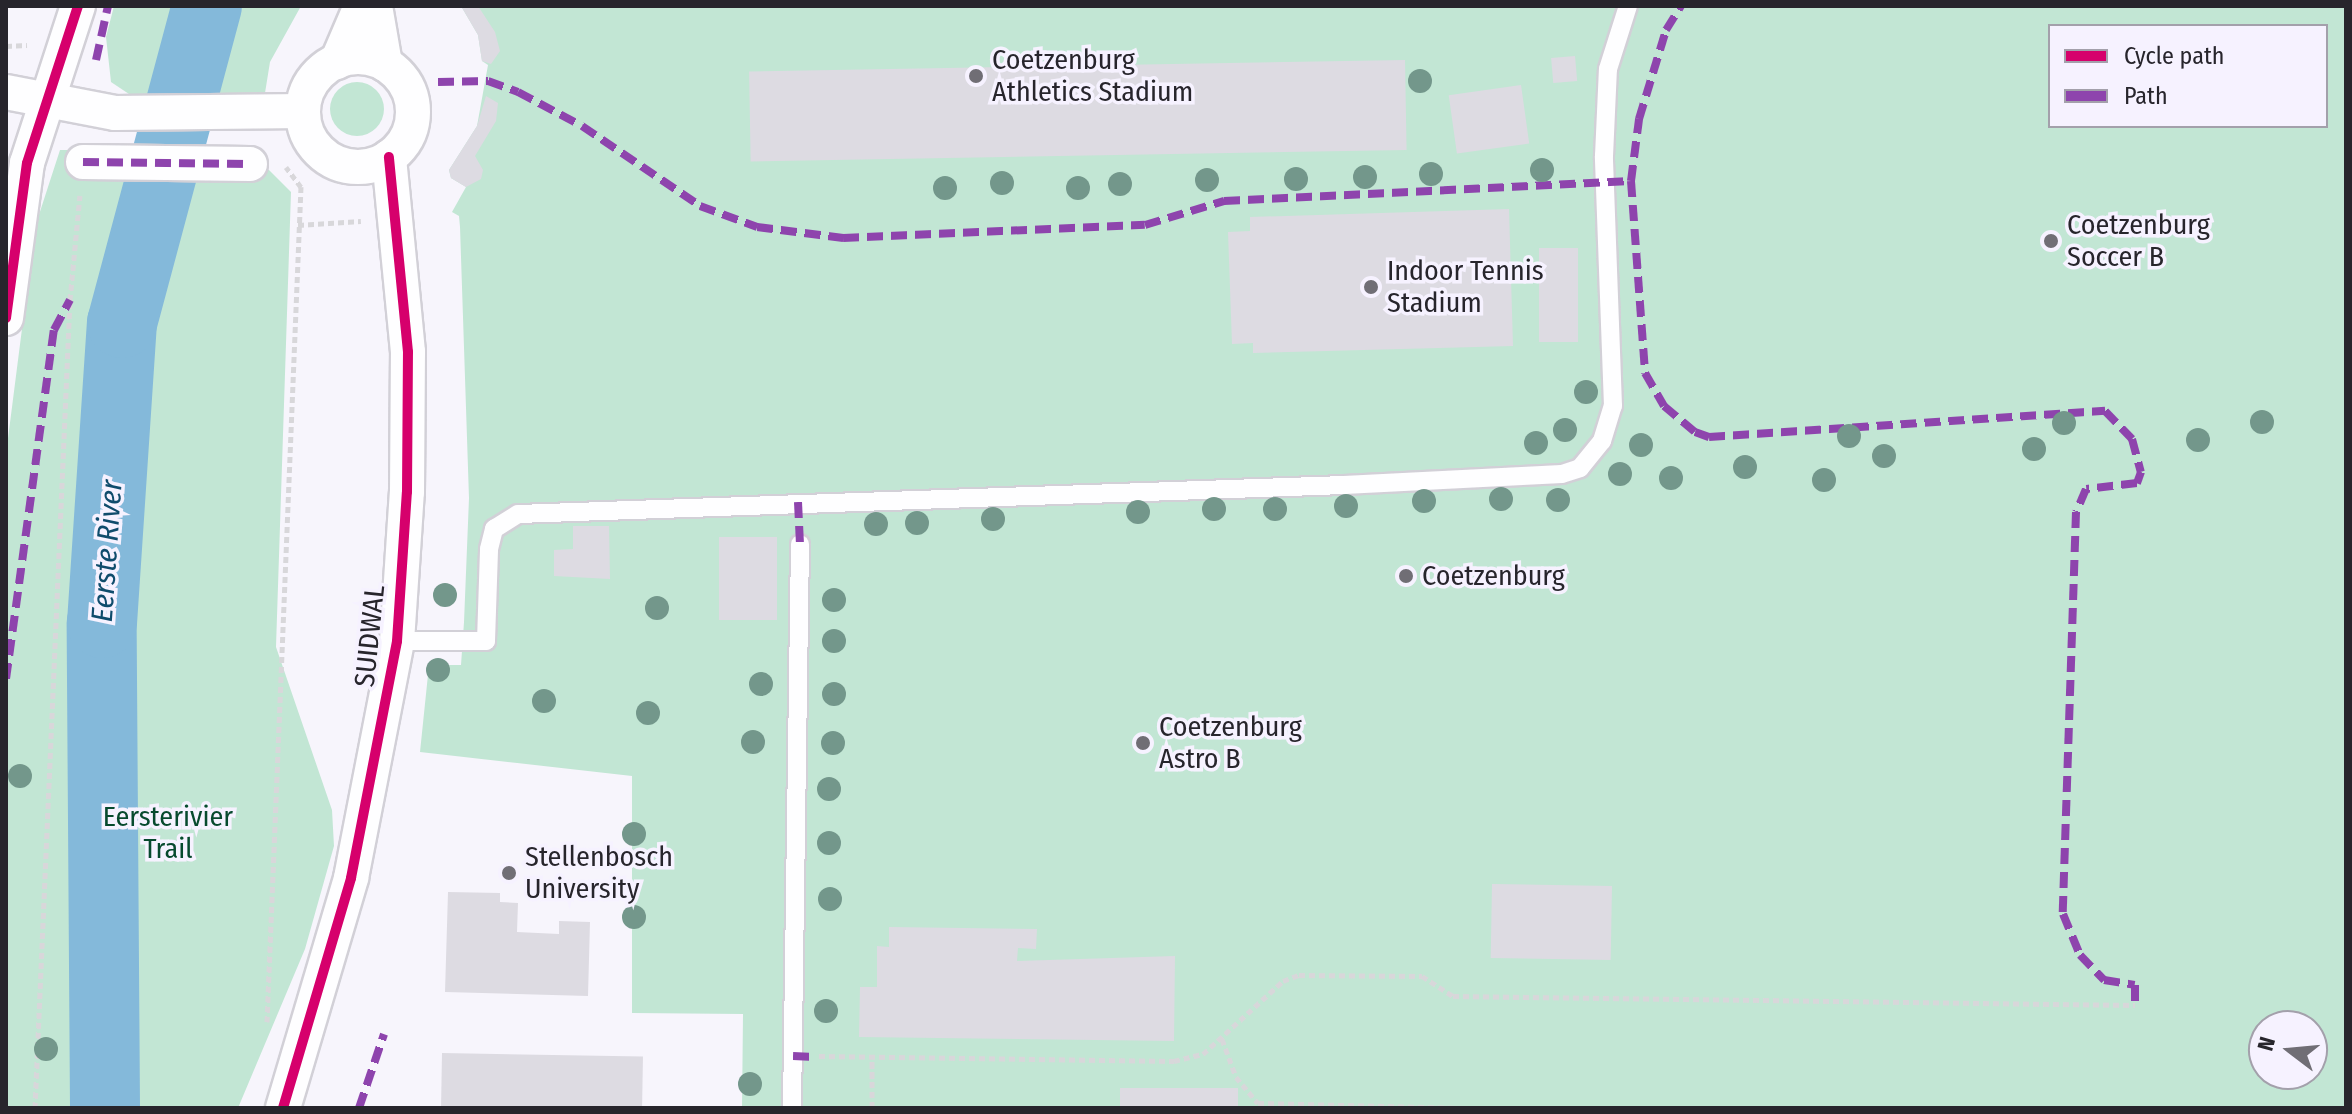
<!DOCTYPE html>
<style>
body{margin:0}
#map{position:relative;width:2352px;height:1114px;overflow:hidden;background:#f7f5fc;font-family:"Fira Sans Condensed",sans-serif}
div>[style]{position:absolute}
.green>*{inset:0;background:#c2e6d4}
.round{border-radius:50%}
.river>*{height:70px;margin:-35px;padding:0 35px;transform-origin:35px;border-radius:35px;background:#84b9da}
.building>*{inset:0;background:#dddbe2;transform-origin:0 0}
.path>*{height:5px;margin-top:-2.5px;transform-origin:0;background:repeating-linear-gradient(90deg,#d8d7da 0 6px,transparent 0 10px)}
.roads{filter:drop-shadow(2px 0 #d2d0d7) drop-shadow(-2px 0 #d2d0d7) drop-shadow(0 2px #d2d0d7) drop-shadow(0 -2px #d2d0d7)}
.lane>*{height:18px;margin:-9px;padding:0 9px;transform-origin:9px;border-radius:9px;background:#fefeff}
.street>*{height:34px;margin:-17px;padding:0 17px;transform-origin:17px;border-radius:17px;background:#fefeff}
.street>.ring{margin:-17px;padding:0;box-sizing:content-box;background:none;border:34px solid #fefeff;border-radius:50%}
.quiet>*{height:8px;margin-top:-4px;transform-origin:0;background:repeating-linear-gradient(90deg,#8e44ad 0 16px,transparent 0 24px)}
.cycleway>*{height:10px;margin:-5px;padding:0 5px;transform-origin:5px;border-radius:5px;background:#d6006c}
.trees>*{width:24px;height:24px;margin:-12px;border-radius:50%;background:#73978b}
.dots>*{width:22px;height:22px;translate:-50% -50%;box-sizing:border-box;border:4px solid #f6f2ff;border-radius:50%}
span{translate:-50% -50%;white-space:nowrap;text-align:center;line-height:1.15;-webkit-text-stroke:7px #f6f2ff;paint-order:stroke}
.poi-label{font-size:28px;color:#27252c}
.left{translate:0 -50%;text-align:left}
.street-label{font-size:28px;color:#27252c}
.park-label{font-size:28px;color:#074a2e}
.water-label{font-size:30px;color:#0f4c6c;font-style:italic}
.frame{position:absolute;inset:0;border:8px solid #27252c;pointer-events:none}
.legend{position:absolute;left:2048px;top:24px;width:280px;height:104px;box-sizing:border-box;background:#f6f2ff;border:2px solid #a3a0ab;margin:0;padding:10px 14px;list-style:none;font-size:24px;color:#27252c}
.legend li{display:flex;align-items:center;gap:16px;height:40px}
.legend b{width:40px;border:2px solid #a3a0ab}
.north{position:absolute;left:2248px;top:1010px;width:80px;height:80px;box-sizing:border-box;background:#f6f2ff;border:2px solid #a3a0ab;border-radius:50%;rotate:286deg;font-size:22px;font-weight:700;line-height:32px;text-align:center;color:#27252c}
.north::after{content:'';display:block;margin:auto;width:28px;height:36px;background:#706e75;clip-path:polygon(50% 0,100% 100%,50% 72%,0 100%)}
</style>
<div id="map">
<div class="green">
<i style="clip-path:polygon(114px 6px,301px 6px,270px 62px,265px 93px,232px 97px,132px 96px,111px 82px,106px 37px)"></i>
<i style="clip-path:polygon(evenodd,461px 6px,2346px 6px,2346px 1108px,742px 1108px,743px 1014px,632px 1013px,632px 776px,420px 752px,429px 665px,461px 665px,464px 622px,469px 498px,460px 227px,459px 216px,452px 212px,466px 187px,451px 178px,449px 170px,477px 126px,488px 65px,482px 61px,478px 35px,461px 6px,2050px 26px,2326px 26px,2326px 126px,2050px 126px,2050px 26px,461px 6px,2264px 1026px,2312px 1026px,2312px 1074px,2264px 1074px,2264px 1026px)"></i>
<i class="round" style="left:330px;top:82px;width:54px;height:54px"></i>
<i style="clip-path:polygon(60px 150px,228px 150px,269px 170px,291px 192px,276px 647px,332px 810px,334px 846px,305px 949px,238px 1108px,6px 1108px,6px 454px,35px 227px)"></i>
</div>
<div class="river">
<i style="left:105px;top:1108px;width:485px;rotate:-90.4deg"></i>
<i style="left:102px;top:623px;width:301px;rotate:-86.2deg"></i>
<i style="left:122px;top:323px;width:328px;rotate:-75deg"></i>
</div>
<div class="building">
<i style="clip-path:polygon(461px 6px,478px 6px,495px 32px,500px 51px,491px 64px,482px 61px,478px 35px)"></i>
<i style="left:1575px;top:56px;width:25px;height:24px;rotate:85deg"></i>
<i style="left:1405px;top:60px;width:90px;height:656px;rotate:89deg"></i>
<i style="left:1521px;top:85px;width:59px;height:73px;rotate:82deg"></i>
<i style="clip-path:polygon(486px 96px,498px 103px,496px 121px,475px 156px,483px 170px,481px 179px,466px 187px,451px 178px,449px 170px,477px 126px)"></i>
<i style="clip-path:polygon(1509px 209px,1513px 346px,1253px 353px,1253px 343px,1232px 344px,1228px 232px,1250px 231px,1250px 217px)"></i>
<i style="left:1539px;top:248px;width:39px;height:94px"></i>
<i style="clip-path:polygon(573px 526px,609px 526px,610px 579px,554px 576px,554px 550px,573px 549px)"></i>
<i style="left:719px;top:537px;width:58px;height:83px"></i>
<i style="left:1492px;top:884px;width:120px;height:74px;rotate:1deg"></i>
<i style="clip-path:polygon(448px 892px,500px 893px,500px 902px,518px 903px,517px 932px,559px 934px,559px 921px,590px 922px,588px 996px,445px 992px)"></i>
<i style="clip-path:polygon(889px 927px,1037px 929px,1036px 949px,1018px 948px,1017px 961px,1175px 956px,1174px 1041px,859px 1037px,860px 987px,877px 987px,877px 946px,889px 947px)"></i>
<i style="left:442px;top:1053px;width:201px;height:55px;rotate:1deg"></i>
<i style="left:1120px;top:1088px;width:118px;height:20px"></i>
</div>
<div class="path">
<i style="left:6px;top:46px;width:21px;rotate:-3deg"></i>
<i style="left:298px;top:225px;width:63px;rotate:-3.6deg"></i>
<i style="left:267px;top:1022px;width:836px;rotate:-87.67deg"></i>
<i style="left:301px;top:187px;width:25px;rotate:-127deg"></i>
<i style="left:1222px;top:1039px;width:40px;rotate:69.8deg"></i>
<i style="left:1236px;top:1077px;width:34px;rotate:50deg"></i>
<i style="left:1258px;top:1103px;width:208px;rotate:1.4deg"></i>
<i style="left:819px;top:1056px;width:355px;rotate:0.8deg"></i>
<i style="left:1174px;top:1061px;width:30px;rotate:-14deg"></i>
<i style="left:1203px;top:1054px;width:108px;rotate:-42.4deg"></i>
<i style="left:1283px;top:981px;width:17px;rotate:-21deg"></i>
<i style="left:1299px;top:975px;width:123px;rotate:0.5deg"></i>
<i style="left:1422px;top:976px;width:37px;rotate:33deg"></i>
<i style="left:1453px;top:996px;width:682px;rotate:0.76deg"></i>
<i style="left:35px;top:1108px;width:809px;rotate:-87.52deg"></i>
<i style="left:70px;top:300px;width:105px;rotate:-84.6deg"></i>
<i style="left:872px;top:1108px;width:51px;rotate:-90deg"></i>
</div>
<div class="roads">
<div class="lane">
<i style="left:397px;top:641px;width:89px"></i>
<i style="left:486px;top:641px;width:92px;rotate:-88.1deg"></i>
<i style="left:489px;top:549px;width:21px;rotate:-76deg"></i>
<i style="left:494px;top:529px;width:28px;rotate:-32deg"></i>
<i style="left:518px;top:514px;width:827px;rotate:-2.01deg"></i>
<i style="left:1344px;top:485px;width:218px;rotate:-2.9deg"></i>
<i style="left:1562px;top:474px;width:19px;rotate:-18deg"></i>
<i style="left:1580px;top:468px;width:35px;rotate:-51deg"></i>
<i style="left:1602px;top:441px;width:37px;rotate:-73deg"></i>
<i style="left:1613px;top:406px;width:250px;rotate:-92.1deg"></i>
<i style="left:1604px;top:156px;width:87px;rotate:-87.4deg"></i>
<i style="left:1608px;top:69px;width:66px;rotate:-72.4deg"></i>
<i style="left:792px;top:1108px;width:564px;rotate:-89.19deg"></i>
</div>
<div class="street">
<i style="left:375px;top:6px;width:59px;rotate:80.2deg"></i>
<i class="ring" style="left:303px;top:57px;width:76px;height:76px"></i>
<i style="left:337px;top:62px;width:61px;rotate:-66.8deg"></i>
<i style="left:6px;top:92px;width:111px;rotate:10.9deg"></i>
<i style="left:115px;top:113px;width:188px;rotate:-0.6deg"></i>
<i style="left:83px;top:162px;width:167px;rotate:0.7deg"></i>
<i style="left:6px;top:318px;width:156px;rotate:-82.3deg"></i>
<i style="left:27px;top:163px;width:165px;rotate:-72deg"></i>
<i style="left:283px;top:1108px;width:240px;rotate:-73.5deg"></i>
<i style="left:351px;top:878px;width:241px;rotate:-79deg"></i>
<i style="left:397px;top:641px;width:149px;rotate:-86.2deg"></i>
<i style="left:407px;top:492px;width:140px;rotate:-89.6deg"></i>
<i style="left:408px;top:352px;width:196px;rotate:-95.6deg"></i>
</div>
</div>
<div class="quiet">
<i style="left:96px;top:60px;width:55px;rotate:-77.5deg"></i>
<i style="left:438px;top:82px;width:50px;rotate:-1.1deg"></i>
<i style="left:488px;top:81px;width:32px;rotate:20deg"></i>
<i style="left:518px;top:92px;width:72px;rotate:28deg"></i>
<i style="left:582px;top:126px;width:143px;rotate:34.1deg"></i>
<i style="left:700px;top:206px;width:61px;rotate:20.2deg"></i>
<i style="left:757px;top:227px;width:87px;rotate:7.3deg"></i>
<i style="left:843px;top:238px;width:302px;rotate:-2.5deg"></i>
<i style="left:1145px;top:225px;width:83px;rotate:-16.9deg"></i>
<i style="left:1224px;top:201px;width:407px;rotate:-2.8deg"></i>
<i style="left:1631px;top:181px;width:63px;rotate:-82.6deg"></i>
<i style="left:1639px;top:119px;width:93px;rotate:-73.1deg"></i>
<i style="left:1666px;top:30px;width:28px;rotate:-58deg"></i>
<i style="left:83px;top:162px;width:167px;rotate:0.7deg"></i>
<i style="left:1631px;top:181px;width:193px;rotate:85.8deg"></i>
<i style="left:1645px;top:373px;width:38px;rotate:60deg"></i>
<i style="left:1664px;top:406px;width:40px;rotate:40deg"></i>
<i style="left:1695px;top:432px;width:15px;rotate:20deg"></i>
<i style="left:1709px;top:437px;width:397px;rotate:-3.8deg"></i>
<i style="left:2105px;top:411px;width:39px;rotate:46deg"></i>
<i style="left:2132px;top:439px;width:34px;rotate:75deg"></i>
<i style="left:2141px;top:472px;width:12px;rotate:110deg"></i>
<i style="left:2137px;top:483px;width:51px;rotate:173.3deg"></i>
<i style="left:2086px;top:489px;width:25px;rotate:113deg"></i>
<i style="left:2076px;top:512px;width:402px;rotate:91.9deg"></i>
<i style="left:2063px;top:914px;width:44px;rotate:67.5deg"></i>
<i style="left:2080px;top:955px;width:35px;rotate:46deg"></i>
<i style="left:2104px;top:980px;width:31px;rotate:9deg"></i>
<i style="left:2135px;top:985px;width:20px;rotate:90deg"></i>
<i style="left:798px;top:502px;width:42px;rotate:87.3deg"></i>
<i style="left:6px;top:679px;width:352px;rotate:-82.2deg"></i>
<i style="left:54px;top:330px;width:34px;rotate:-62deg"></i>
<i style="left:793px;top:1056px;width:21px;rotate:3deg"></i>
<i style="left:359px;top:1108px;width:78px;rotate:-71.3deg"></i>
</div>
<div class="cycleway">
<i style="left:6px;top:318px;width:156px;rotate:-82.3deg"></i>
<i style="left:27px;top:163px;width:165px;rotate:-72deg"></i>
<i style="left:283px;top:1108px;width:240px;rotate:-73.5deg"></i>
<i style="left:351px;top:878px;width:241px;rotate:-79deg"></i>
<i style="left:397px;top:641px;width:149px;rotate:-86.2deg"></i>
<i style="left:407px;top:492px;width:140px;rotate:-89.6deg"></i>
<i style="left:408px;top:352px;width:196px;rotate:-95.6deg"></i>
</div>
<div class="trees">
<i style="left:1420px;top:81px"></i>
<i style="left:1542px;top:170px"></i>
<i style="left:1431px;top:174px"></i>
<i style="left:1365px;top:177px"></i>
<i style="left:1296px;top:179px"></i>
<i style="left:1207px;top:180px"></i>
<i style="left:1002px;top:183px"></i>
<i style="left:1120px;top:184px"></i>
<i style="left:945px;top:188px"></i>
<i style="left:1078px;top:188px"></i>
<i style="left:1586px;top:392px"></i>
<i style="left:2262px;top:422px"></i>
<i style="left:2064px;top:423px"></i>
<i style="left:1565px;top:430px"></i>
<i style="left:1849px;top:436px"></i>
<i style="left:2198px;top:440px"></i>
<i style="left:1536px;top:443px"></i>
<i style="left:1641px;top:445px"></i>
<i style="left:2034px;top:449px"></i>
<i style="left:1884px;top:456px"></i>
<i style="left:1745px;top:467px"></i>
<i style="left:1620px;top:474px"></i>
<i style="left:1671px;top:478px"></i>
<i style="left:1824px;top:480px"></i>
<i style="left:1501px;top:499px"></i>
<i style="left:1558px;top:500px"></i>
<i style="left:1424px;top:501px"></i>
<i style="left:1346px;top:506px"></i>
<i style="left:1214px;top:509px"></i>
<i style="left:1275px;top:509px"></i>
<i style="left:1138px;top:512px"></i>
<i style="left:993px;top:519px"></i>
<i style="left:917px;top:523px"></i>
<i style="left:876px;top:524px"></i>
<i style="left:445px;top:595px"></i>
<i style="left:834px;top:600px"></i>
<i style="left:657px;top:608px"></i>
<i style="left:834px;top:641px"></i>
<i style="left:438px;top:670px"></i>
<i style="left:761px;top:684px"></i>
<i style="left:834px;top:694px"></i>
<i style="left:544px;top:701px"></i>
<i style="left:648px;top:713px"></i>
<i style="left:753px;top:742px"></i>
<i style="left:833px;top:743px"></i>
<i style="left:20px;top:776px"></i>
<i style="left:829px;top:789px"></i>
<i style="left:634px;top:834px"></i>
<i style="left:829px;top:843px"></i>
<i style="left:830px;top:899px"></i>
<i style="left:634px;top:917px"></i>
<i style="left:826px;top:1011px"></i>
<i style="left:46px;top:1049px"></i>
<i style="left:750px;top:1084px"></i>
</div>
<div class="dots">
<i style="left:976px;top:76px;background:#706e75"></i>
<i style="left:2051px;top:241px;background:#706e75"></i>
<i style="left:1371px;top:287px;background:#706e75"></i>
<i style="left:1406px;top:576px;background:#706e75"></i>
<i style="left:1143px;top:743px;background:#706e75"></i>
<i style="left:509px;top:873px;background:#706e75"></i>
</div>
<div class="poi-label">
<span class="left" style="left:992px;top:76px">Coetzenburg<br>Athletics Stadium</span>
<span class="left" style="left:2067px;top:241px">Coetzenburg<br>Soccer B</span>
<span class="left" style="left:1387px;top:287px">Indoor Tennis<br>Stadium</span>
<span class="left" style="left:1422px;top:576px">Coetzenburg</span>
<span class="left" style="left:1159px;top:743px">Coetzenburg<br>Astro B</span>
<span class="left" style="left:525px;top:873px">Stellenbosch<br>University</span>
</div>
<div class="street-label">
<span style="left:370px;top:636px;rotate:-84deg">SUIDWAL</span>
</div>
<div class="park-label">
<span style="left:168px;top:833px">Eersterivier<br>Trail</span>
</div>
<div class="water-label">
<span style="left:107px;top:551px;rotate:-86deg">Eerste River</span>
</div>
<div class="frame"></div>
<ul class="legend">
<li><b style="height:10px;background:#d6006c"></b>Cycle path</li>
<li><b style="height:10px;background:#8e44ad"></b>Path</li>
</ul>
<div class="north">N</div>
</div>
